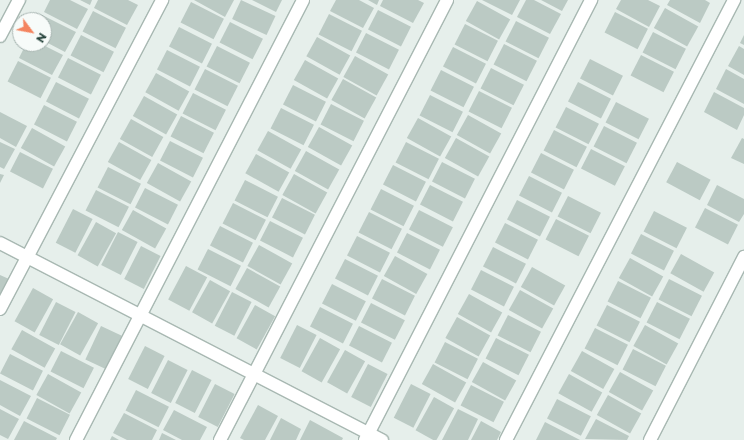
<!DOCTYPE html>
<style>
body{margin:0}
#map{position:relative;width:744px;height:440px;overflow:hidden;background:#e6efeb;font-family:Montserrat,sans-serif}
div>[style]{position:absolute}
.building>*{inset:0;background:#bbcac4;transform-origin:0 0}
.roads{filter:drop-shadow(1px 0 #a8b8b2) drop-shadow(-1px 0 #a8b8b2) drop-shadow(0 1px #a8b8b2) drop-shadow(0 -1px #a8b8b2)}
.minor>*{height:12px;margin:-6px;padding:0 6px;transform-origin:6px;border-radius:6px;background:#fff}
span{translate:-50% -50%;white-space:nowrap;text-align:center;line-height:1.15;-webkit-text-stroke:3px #f7fbf9;paint-order:stroke}
.north{position:absolute;left:12px;top:12px;width:40px;height:40px;box-sizing:border-box;background:#f7fbf9;border:1px solid #a3b1ad;border-radius:50%;rotate:122deg;font-size:11px;font-weight:700;line-height:16px;text-align:center;color:#24423a}
.north::after{content:'';display:block;margin:auto;width:14px;height:18px;background:#f4845f;clip-path:polygon(50% 0,100% 100%,50% 72%,0 100%)}
</style>
<div id="map">
<div class="building">
<i style="clip-path:polygon(50px 0,70px 0,88px 9px,77px 29px,44px 12px)"></i>
<i style="clip-path:polygon(80px 0,92px 0,90px 5px)"></i>
<i style="clip-path:polygon(98px 0,128px 0,138px 5px,127px 25px,94px 8px)"></i>
<i style="clip-path:polygon(194px 0,234px 0,225px 17px)"></i>
<i style="left:241px;top:0;width:38px;height:21px;rotate:25deg"></i>
<i style="clip-path:polygon(252px 0,282px 0,276px 12px)"></i>
<i style="clip-path:polygon(336px 0,359px 0,374px 8px,363px 28px,330px 11px)"></i>
<i style="clip-path:polygon(368px 0,379px 0,377px 5px)"></i>
<i style="clip-path:polygon(383px 0,418px 0,424px 3px,413px 23px,380px 6px)"></i>
<i style="clip-path:polygon(482px 0,520px 0,512px 15px)"></i>
<i style="clip-path:polygon(526px 0,534px 0,561px 14px,550px 34px,517px 17px)"></i>
<i style="clip-path:polygon(541px 0,568px 0,562px 11px)"></i>
<i style="clip-path:polygon(621px 0,648px 0,660px 6px,649px 27px,616px 9px)"></i>
<i style="clip-path:polygon(670px 0,705px 0,710px 3px,700px 23px,667px 5px)"></i>
<i style="left:477px;top:1px;width:38px;height:23px;rotate:29deg"></i>
<i style="left:191px;top:2px;width:37px;height:23px;rotate:27deg"></i>
<i style="left:665px;top:8px;width:38px;height:23px;rotate:29deg"></i>
<i style="left:378px;top:10px;width:37px;height:22px;rotate:27deg"></i>
<i style="left:93px;top:11px;width:37px;height:23px;rotate:27deg"></i>
<i style="left:615px;top:12px;width:37px;height:23px;rotate:27deg"></i>
<i style="left:329px;top:14px;width:37px;height:23px;rotate:27deg"></i>
<i style="clip-path:polygon(42px 15px,76px 32px,65px 52px,44px 41px,44px 20px,40px 20px)"></i>
<i style="left:516px;top:21px;width:37px;height:23px;rotate:27deg"></i>
<i style="left:230px;top:22px;width:37px;height:23px;rotate:27deg"></i>
<i style="left:465px;top:24px;width:37px;height:23px;rotate:27deg"></i>
<i style="left:179px;top:27px;width:37px;height:22px;rotate:27deg"></i>
<i style="left:653px;top:32px;width:37px;height:23px;rotate:27deg"></i>
<i style="left:366px;top:33px;width:37px;height:22px;rotate:27deg"></i>
<i style="left:81px;top:35px;width:37px;height:23px;rotate:27deg"></i>
<i style="clip-path:polygon(744px 35px,744px 45px,740px 43px)"></i>
<i style="left:317px;top:37px;width:38px;height:22px;rotate:29deg"></i>
<i style="clip-path:polygon(26px 44px,41px 44px,63px 55px,52px 75px,19px 58px)"></i>
<i style="left:504px;top:44px;width:37px;height:23px;rotate:27deg"></i>
<i style="left:217px;top:46px;width:37px;height:23px;rotate:27deg"></i>
<i style="clip-path:polygon(739px 46px,744px 49px,744px 75px,728px 66px)"></i>
<i style="left:453px;top:47px;width:37px;height:22px;rotate:27deg"></i>
<i style="left:167px;top:50px;width:37px;height:22px;rotate:27deg"></i>
<i style="left:641px;top:55px;width:37px;height:23px;rotate:27deg"></i>
<i style="left:355px;top:56px;width:38px;height:24px;rotate:29deg"></i>
<i style="left:68px;top:58px;width:37px;height:22px;rotate:27deg"></i>
<i style="left:590px;top:59px;width:37px;height:22px;rotate:27deg"></i>
<i style="left:305px;top:60px;width:38px;height:23px;rotate:29deg"></i>
<i style="left:18px;top:61px;width:37px;height:23px;rotate:27deg"></i>
<i style="left:491px;top:68px;width:37px;height:23px;rotate:27deg"></i>
<i style="left:205px;top:69px;width:37px;height:23px;rotate:27deg"></i>
<i style="clip-path:polygon(726px 69px,744px 79px,744px 104px,716px 89px)"></i>
<i style="left:441px;top:70px;width:37px;height:23px;rotate:27deg"></i>
<i style="left:156px;top:73px;width:38px;height:22px;rotate:29deg"></i>
<i style="left:343px;top:79px;width:38px;height:24px;rotate:29deg"></i>
<i style="left:56px;top:82px;width:37px;height:22px;rotate:27deg"></i>
<i style="left:578px;top:82px;width:37px;height:22px;rotate:27deg"></i>
<i style="left:293px;top:85px;width:37px;height:22px;rotate:27deg"></i>
<i style="left:479px;top:91px;width:37px;height:23px;rotate:27deg"></i>
<i style="clip-path:polygon(714px 92px,744px 108px,744px 115px,737px 130px,704px 112px)"></i>
<i style="left:193px;top:93px;width:37px;height:23px;rotate:27deg"></i>
<i style="left:430px;top:95px;width:37px;height:23px;rotate:27deg"></i>
<i style="left:144px;top:96px;width:38px;height:23px;rotate:29deg"></i>
<i style="left:616px;top:102px;width:37px;height:23px;rotate:27deg"></i>
<i style="left:331px;top:104px;width:37px;height:23px;rotate:27deg"></i>
<i style="left:44px;top:105px;width:37px;height:22px;rotate:27deg"></i>
<i style="left:566px;top:107px;width:37px;height:23px;rotate:27deg"></i>
<i style="left:281px;top:108px;width:37px;height:23px;rotate:27deg"></i>
<i style="clip-path:polygon(0 112px,27px 126px,16px 147px,0 138px)"></i>
<i style="left:468px;top:115px;width:38px;height:23px;rotate:29deg"></i>
<i style="left:181px;top:116px;width:37px;height:23px;rotate:27deg"></i>
<i style="left:418px;top:118px;width:38px;height:23px;rotate:29deg"></i>
<i style="left:131px;top:119px;width:37px;height:23px;rotate:29deg"></i>
<i style="left:604px;top:126px;width:37px;height:23px;rotate:27deg"></i>
<i style="left:319px;top:127px;width:38px;height:23px;rotate:29deg"></i>
<i style="left:32px;top:128px;width:38px;height:23px;rotate:29deg"></i>
<i style="left:554px;top:130px;width:37px;height:23px;rotate:27deg"></i>
<i style="left:268px;top:131px;width:38px;height:22px;rotate:29deg"></i>
<i style="left:456px;top:138px;width:38px;height:23px;rotate:29deg"></i>
<i style="clip-path:polygon(742px 138px,744px 139px,744px 164px,731px 158px)"></i>
<i style="left:170px;top:141px;width:37px;height:22px;rotate:27deg"></i>
<i style="clip-path:polygon(0 142px,15px 149px,4px 169px,0 167px)"></i>
<i style="left:119px;top:142px;width:37px;height:23px;rotate:29deg"></i>
<i style="left:406px;top:142px;width:37px;height:23px;rotate:27deg"></i>
<i style="left:591px;top:149px;width:38px;height:22px;rotate:27deg"></i>
<i style="left:306px;top:151px;width:38px;height:23px;rotate:29deg"></i>
<i style="left:20px;top:152px;width:37px;height:22px;rotate:27deg"></i>
<i style="left:541px;top:153px;width:37px;height:22px;rotate:27deg"></i>
<i style="left:256px;top:154px;width:38px;height:22px;rotate:29deg"></i>
<i style="left:442px;top:162px;width:37px;height:22px;rotate:27deg"></i>
<i style="left:677px;top:162px;width:38px;height:23px;rotate:28deg"></i>
<i style="left:158px;top:163px;width:38px;height:23px;rotate:29deg"></i>
<i style="left:393px;top:165px;width:37px;height:22px;rotate:27deg"></i>
<i style="left:108px;top:167px;width:37px;height:23px;rotate:27deg"></i>
<i style="clip-path:polygon(0 174px,4px 175px,0 183px)"></i>
<i style="left:294px;top:174px;width:38px;height:24px;rotate:29deg"></i>
<i style="left:529px;top:176px;width:37px;height:22px;rotate:27deg"></i>
<i style="left:245px;top:180px;width:37px;height:23px;rotate:27deg"></i>
<i style="left:430px;top:185px;width:37px;height:22px;rotate:27deg"></i>
<i style="clip-path:polygon(717px 185px,744px 199px,744px 214px,739px 222px,707px 205px)"></i>
<i style="left:145px;top:188px;width:37px;height:22px;rotate:27deg"></i>
<i style="left:381px;top:189px;width:37px;height:23px;rotate:27deg"></i>
<i style="left:96px;top:190px;width:37px;height:23px;rotate:27deg"></i>
<i style="left:568px;top:196px;width:37px;height:23px;rotate:27deg"></i>
<i style="left:282px;top:198px;width:37px;height:22px;rotate:27deg"></i>
<i style="left:517px;top:200px;width:37px;height:22px;rotate:27deg"></i>
<i style="left:233px;top:203px;width:37px;height:23px;rotate:27deg"></i>
<i style="left:705px;top:208px;width:37px;height:22px;rotate:27deg"></i>
<i style="left:73px;top:209px;width:22px;height:38px;rotate:27deg"></i>
<i style="left:133px;top:210px;width:38px;height:23px;rotate:29deg"></i>
<i style="left:419px;top:210px;width:38px;height:22px;rotate:27deg"></i>
<i style="left:654px;top:211px;width:37px;height:23px;rotate:27deg"></i>
<i style="left:369px;top:212px;width:37px;height:23px;rotate:27deg"></i>
<i style="left:556px;top:219px;width:37px;height:23px;rotate:27deg"></i>
<i style="left:270px;top:221px;width:37px;height:22px;rotate:27deg"></i>
<i style="left:96px;top:222px;width:23px;height:38px;rotate:29deg"></i>
<i style="left:505px;top:223px;width:37px;height:22px;rotate:27deg"></i>
<i style="left:220px;top:226px;width:37px;height:22px;rotate:27deg"></i>
<i style="left:118px;top:232px;width:22px;height:37px;rotate:27deg"></i>
<i style="left:407px;top:233px;width:37px;height:22px;rotate:27deg"></i>
<i style="left:641px;top:234px;width:37px;height:22px;rotate:27deg"></i>
<i style="left:357px;top:236px;width:37px;height:22px;rotate:27deg"></i>
<i style="left:259px;top:245px;width:38px;height:24px;rotate:29deg"></i>
<i style="left:141px;top:246px;width:22px;height:37px;rotate:27deg"></i>
<i style="left:493px;top:247px;width:37px;height:22px;rotate:27deg"></i>
<i style="left:208px;top:249px;width:37px;height:23px;rotate:27deg"></i>
<i style="left:681px;top:254px;width:38px;height:22px;rotate:29deg"></i>
<i style="left:395px;top:256px;width:37px;height:23px;rotate:29deg"></i>
<i style="left:630px;top:258px;width:38px;height:23px;rotate:29deg"></i>
<i style="left:345px;top:259px;width:37px;height:22px;rotate:27deg"></i>
<i style="left:186px;top:266px;width:24px;height:38px;rotate:28deg"></i>
<i style="left:532px;top:267px;width:38px;height:23px;rotate:29deg"></i>
<i style="left:247px;top:268px;width:38px;height:24px;rotate:29deg"></i>
<i style="left:481px;top:270px;width:37px;height:22px;rotate:27deg"></i>
<i style="clip-path:polygon(0 275px,9px 279px,0 296px)"></i>
<i style="left:382px;top:279px;width:37px;height:22px;rotate:27deg"></i>
<i style="left:669px;top:279px;width:37px;height:23px;rotate:27deg"></i>
<i style="left:210px;top:280px;width:23px;height:37px;rotate:29deg"></i>
<i style="left:618px;top:281px;width:37px;height:23px;rotate:27deg"></i>
<i style="left:332px;top:284px;width:38px;height:22px;rotate:27deg"></i>
<i style="left:33px;top:288px;width:23px;height:38px;rotate:29deg"></i>
<i style="left:520px;top:290px;width:38px;height:23px;rotate:29deg"></i>
<i style="left:232px;top:292px;width:22px;height:38px;rotate:27deg"></i>
<i style="left:469px;top:294px;width:38px;height:23px;rotate:29deg"></i>
<i style="left:56px;top:302px;width:22px;height:37px;rotate:27deg"></i>
<i style="left:657px;top:302px;width:37px;height:23px;rotate:27deg"></i>
<i style="left:371px;top:303px;width:38px;height:22px;rotate:27deg"></i>
<i style="left:255px;top:305px;width:23px;height:38px;rotate:29deg"></i>
<i style="left:607px;top:305px;width:37px;height:23px;rotate:27deg"></i>
<i style="left:320px;top:307px;width:37px;height:22px;rotate:27deg"></i>
<i style="left:78px;top:312px;width:23px;height:37px;rotate:29deg"></i>
<i style="left:508px;top:315px;width:37px;height:23px;rotate:27deg"></i>
<i style="left:457px;top:317px;width:38px;height:24px;rotate:29deg"></i>
<i style="left:297px;top:325px;width:22px;height:37px;rotate:27deg"></i>
<i style="left:645px;top:325px;width:38px;height:24px;rotate:29deg"></i>
<i style="left:101px;top:326px;width:23px;height:37px;rotate:25deg"></i>
<i style="left:359px;top:326px;width:37px;height:22px;rotate:27deg"></i>
<i style="left:595px;top:328px;width:37px;height:23px;rotate:27deg"></i>
<i style="left:22px;top:330px;width:38px;height:22px;rotate:29deg"></i>
<i style="left:320px;top:338px;width:23px;height:38px;rotate:29deg"></i>
<i style="left:496px;top:338px;width:37px;height:23px;rotate:27deg"></i>
<i style="left:445px;top:342px;width:37px;height:23px;rotate:27deg"></i>
<i style="left:145px;top:346px;width:22px;height:37px;rotate:27deg"></i>
<i style="left:633px;top:349px;width:37px;height:23px;rotate:27deg"></i>
<i style="left:345px;top:350px;width:23px;height:37px;rotate:29deg"></i>
<i style="left:61px;top:351px;width:37px;height:23px;rotate:27deg"></i>
<i style="left:582px;top:351px;width:37px;height:23px;rotate:29deg"></i>
<i style="left:10px;top:354px;width:37px;height:22px;rotate:27deg"></i>
<i style="left:168px;top:360px;width:22px;height:37px;rotate:27deg"></i>
<i style="left:483px;top:362px;width:38px;height:23px;rotate:29deg"></i>
<i style="left:368px;top:364px;width:22px;height:37px;rotate:27deg"></i>
<i style="left:433px;top:364px;width:38px;height:23px;rotate:29deg"></i>
<i style="left:192px;top:370px;width:22px;height:37px;rotate:27deg"></i>
<i style="left:620px;top:372px;width:38px;height:23px;rotate:29deg"></i>
<i style="left:48px;top:374px;width:38px;height:24px;rotate:29deg"></i>
<i style="left:569px;top:374px;width:38px;height:22px;rotate:29deg"></i>
<i style="clip-path:polygon(0 380px,31px 396px,20px 416px,0 405px)"></i>
<i style="left:215px;top:384px;width:22px;height:37px;rotate:27deg"></i>
<i style="left:411px;top:384px;width:22px;height:38px;rotate:27deg"></i>
<i style="left:471px;top:385px;width:37px;height:23px;rotate:27deg"></i>
<i style="left:136px;top:390px;width:37px;height:23px;rotate:27deg"></i>
<i style="left:608px;top:395px;width:38px;height:23px;rotate:29deg"></i>
<i style="left:434px;top:397px;width:23px;height:38px;rotate:29deg"></i>
<i style="left:37px;top:398px;width:37px;height:23px;rotate:27deg"></i>
<i style="left:557px;top:399px;width:38px;height:22px;rotate:27deg"></i>
<i style="clip-path:polygon(258px 405px,278px 416px,265px 440px,244px 440px,240px 438px)"></i>
<i style="clip-path:polygon(0 409px,19px 419px,8px 439px,0 435px)"></i>
<i style="clip-path:polygon(458px 409px,478px 419px,468px 440px,442px 440px)"></i>
<i style="clip-path:polygon(174px 410px,207px 427px,200px 440px,182px 440px,163px 430px)"></i>
<i style="clip-path:polygon(124px 413px,157px 430px,152px 440px,127px 440px,113px 433px)"></i>
<i style="clip-path:polygon(281px 418px,301px 429px,296px 440px,270px 440px)"></i>
<i style="clip-path:polygon(596px 419px,629px 436px,627px 440px,585px 439px)"></i>
<i style="clip-path:polygon(310px 420px,343px 438px,342px 440px,300px 440px)"></i>
<i style="clip-path:polygon(24px 421px,57px 438px,56px 440px,14px 440px)"></i>
<i style="clip-path:polygon(481px 421px,501px 432px,497px 440px,471px 440px)"></i>
<i style="clip-path:polygon(545px 422px,580px 440px,536px 440px)"></i>
<i style="clip-path:polygon(162px 433px,176px 440px,159px 440px)"></i>
<i style="clip-path:polygon(112px 436px,119px 440px,110px 440px)"></i>
</div>
<div class="roads">
<div class="minor">
<i style="left:0;top:36px;width:41px;rotate:-62.2deg"></i>
<i style="left:0;top:243px;width:430px;rotate:27.3deg"></i>
<i style="left:0;top:309px;width:349px;rotate:-62.3deg"></i>
<i style="left:76px;top:440px;width:495px;rotate:-62.7deg"></i>
<i style="left:220px;top:440px;width:495px;rotate:-62.7deg"></i>
<i style="left:365px;top:440px;width:495px;rotate:-62.8deg"></i>
<i style="left:506px;top:440px;width:496px;rotate:-62.6deg"></i>
<i style="left:650px;top:440px;width:206px;rotate:-62.8deg"></i>
</div>
</div>
<div class="north">N</div>
</div>
